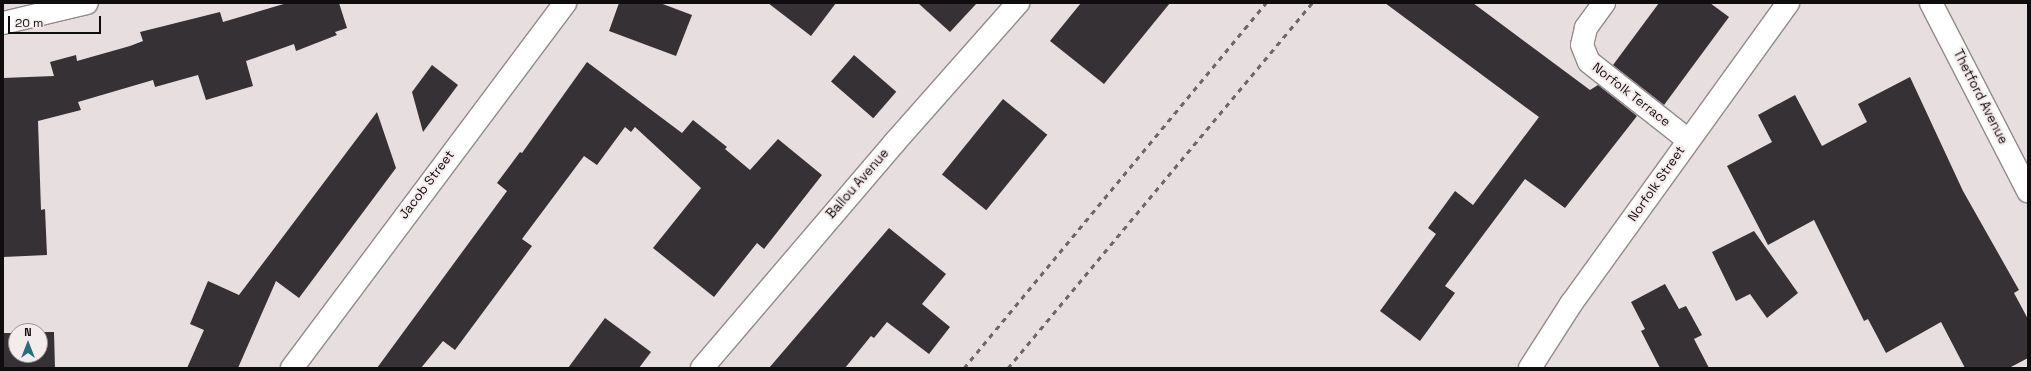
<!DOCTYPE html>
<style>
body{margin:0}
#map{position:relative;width:2031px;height:371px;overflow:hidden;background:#e7dedf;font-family:"Space Grotesk",sans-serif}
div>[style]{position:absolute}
.building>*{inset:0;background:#363134;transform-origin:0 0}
.roads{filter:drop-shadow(1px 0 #938b8c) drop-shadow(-1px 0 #938b8c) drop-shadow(0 1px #938b8c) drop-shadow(0 -1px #938b8c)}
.minor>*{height:22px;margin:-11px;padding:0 11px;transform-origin:11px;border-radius:11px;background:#fff}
.secondary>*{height:22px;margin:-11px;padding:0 11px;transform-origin:11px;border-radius:11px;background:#fff}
.rail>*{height:3px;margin-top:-1.5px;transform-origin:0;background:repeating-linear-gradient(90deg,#6d6768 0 5px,transparent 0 10px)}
span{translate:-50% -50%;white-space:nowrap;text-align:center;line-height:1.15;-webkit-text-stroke:4px #f4ebec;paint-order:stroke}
.street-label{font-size:13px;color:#100d0e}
.frame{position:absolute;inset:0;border:4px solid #100d0e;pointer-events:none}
.north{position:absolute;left:8px;top:323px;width:40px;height:40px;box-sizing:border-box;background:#f4ebec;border:1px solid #999293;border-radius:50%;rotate:0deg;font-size:11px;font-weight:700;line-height:16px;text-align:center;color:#100d0e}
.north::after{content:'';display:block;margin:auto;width:14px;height:18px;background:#286e7c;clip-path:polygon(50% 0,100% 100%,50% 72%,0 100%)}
.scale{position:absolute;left:8px;top:16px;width:93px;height:18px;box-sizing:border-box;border:2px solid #100d0e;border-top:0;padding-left:5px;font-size:12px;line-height:14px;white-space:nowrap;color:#100d0e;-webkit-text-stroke:3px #f4ebec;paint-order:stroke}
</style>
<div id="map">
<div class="building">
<i style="clip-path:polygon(287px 3px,339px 3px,347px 28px,335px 32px,337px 35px,296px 51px,294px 44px,246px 61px,253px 86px,206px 100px,198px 75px,155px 87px,153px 80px,78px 102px,81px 110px,38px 121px,41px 210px,45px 209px,47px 255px,3px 257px,3px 78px,54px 76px,50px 62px,76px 55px,77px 61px,130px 46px,143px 41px,140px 32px,220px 12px,223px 22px)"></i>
<i style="clip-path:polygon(619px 3px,660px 3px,692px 15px,676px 56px,609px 31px)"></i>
<i style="clip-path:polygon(768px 3px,836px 3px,811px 36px)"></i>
<i style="clip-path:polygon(918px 3px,977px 3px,950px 32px)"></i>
<i style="clip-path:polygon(1081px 3px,1170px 3px,1104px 84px,1050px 41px)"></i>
<i style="clip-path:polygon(1385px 3px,1473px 3px,1590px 90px,1598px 85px,1637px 116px,1565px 208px,1525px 179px,1445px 286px,1455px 293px,1420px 341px,1380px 311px,1436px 234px,1428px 228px,1455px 191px,1473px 205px,1539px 117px)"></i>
<i style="clip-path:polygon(1659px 3px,1710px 3px,1729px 17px,1664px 105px,1613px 65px)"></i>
<i style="left:854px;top:55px;width:56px;height:35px;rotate:41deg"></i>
<i style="clip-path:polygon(587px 62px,682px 133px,693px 120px,727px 147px,725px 149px,750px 170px,778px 139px,822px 175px,764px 249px,757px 243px,714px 297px,653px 248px,701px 188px,635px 127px,631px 132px,625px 127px,597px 165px,584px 156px,522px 239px,532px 246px,455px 350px,443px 341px,421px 368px,377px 368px,507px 191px,497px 183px,520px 152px,522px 153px)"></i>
<i style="clip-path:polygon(432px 65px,458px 85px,423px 132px,412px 92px)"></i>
<i style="clip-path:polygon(1910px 77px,1963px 191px,2019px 290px,2014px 293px,2028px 319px,2028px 358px,2009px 368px,1965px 368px,1941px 322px,1886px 353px,1868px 319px,1864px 321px,1814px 220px,1768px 245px,1727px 166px,1772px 142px,1758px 115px,1795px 95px,1822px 146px,1867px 122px,1858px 104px)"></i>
<i style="left:1003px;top:99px;width:57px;height:97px;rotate:39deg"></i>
<i style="clip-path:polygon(377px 112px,396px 168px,299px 298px,276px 281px,238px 368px,187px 368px,204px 330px,190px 324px,208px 281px,239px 295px)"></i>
<i style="clip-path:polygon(889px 228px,946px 274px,922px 304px,950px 327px,929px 354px,887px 322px,874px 338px,871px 336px,845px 368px,769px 368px)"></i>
<i style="clip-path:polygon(1754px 231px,1798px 293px,1767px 318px,1750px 294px,1736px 301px,1712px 252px)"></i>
<i style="clip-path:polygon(1665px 284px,1679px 309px,1686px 306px,1702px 335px,1694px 339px,1709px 368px,1660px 368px,1641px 331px,1645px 329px,1631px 302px)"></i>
<i style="clip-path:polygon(605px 318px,651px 352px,639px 368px,568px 368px)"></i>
<i style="clip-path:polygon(40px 332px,54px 332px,55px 368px,3px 368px,3px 333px,16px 333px,16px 355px,40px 355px)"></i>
</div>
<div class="roads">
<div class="minor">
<i style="left:1604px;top:3px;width:31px;rotate:126deg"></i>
<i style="left:1586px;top:28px;width:17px;rotate:103deg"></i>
<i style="left:1582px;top:45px;width:18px;rotate:68deg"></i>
<i style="left:1589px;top:62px;width:126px;rotate:38.2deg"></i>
<i style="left:1931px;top:3px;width:212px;rotate:62.7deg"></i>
<i style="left:3px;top:23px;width:86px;rotate:-13.4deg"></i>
<i style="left:292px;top:368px;width:456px;rotate:-53.2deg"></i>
<i style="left:702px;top:368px;width:297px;rotate:-49.5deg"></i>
<i style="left:895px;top:142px;width:186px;rotate:-48.5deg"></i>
</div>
<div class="secondary">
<i style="left:1530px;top:368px;width:76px;rotate:-57.4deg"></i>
<i style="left:1571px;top:304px;width:371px;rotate:-54.2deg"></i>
</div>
</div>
<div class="rail">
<i style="left:964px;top:368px;width:474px;rotate:-50.4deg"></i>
<i style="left:1008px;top:368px;width:475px;rotate:-50.2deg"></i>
</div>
<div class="street-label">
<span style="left:1631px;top:95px;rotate:38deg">Norfolk Terrace</span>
<span style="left:1980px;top:97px;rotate:63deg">Thetford Avenue</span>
<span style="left:858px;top:184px;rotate:-49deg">Ballou Avenue</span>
<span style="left:1657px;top:184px;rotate:-55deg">Norfolk Street</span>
<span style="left:427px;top:185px;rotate:-53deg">Jacob Street</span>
</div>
<div class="frame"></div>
<div class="north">N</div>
<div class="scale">20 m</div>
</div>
